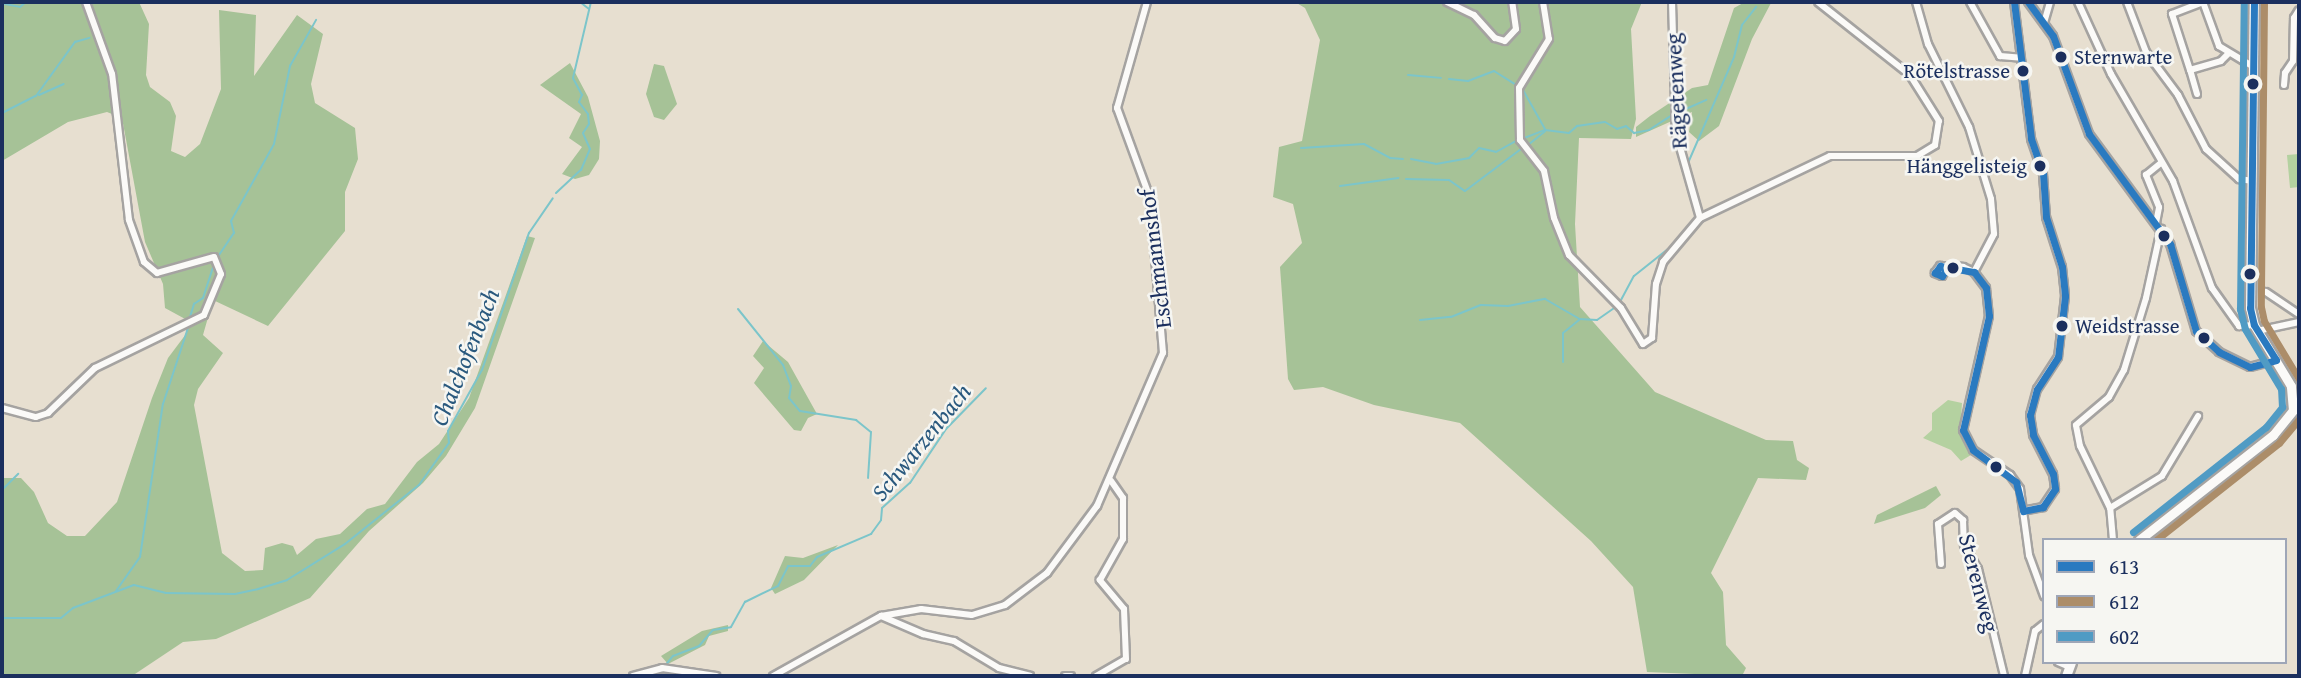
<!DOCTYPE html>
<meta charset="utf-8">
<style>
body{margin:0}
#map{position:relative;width:2301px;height:678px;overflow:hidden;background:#e7dfd0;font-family:"Gentium Book Plus",serif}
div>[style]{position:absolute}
.green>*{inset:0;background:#b4d1a0}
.forest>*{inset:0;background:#a6c297}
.stream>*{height:2px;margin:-1px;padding:0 1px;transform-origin:1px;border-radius:1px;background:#7cc5ca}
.roads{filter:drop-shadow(2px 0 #a5a3a1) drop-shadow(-2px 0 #a5a3a1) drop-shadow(0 2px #a5a3a1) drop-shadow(0 -2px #a5a3a1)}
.minor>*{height:6px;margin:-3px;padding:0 3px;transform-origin:3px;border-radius:3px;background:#fbfaf8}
.secondary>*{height:9px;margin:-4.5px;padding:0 4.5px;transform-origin:4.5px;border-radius:4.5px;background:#fbfaf8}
.bus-1>*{height:7px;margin:-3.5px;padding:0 3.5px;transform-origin:3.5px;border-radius:3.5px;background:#2a7ac0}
.bus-2>*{height:7px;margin:-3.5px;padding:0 3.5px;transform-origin:3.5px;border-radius:3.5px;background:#ac8d69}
.bus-3>*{height:7px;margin:-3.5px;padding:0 3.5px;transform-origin:3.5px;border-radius:3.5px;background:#509bc4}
.dots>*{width:19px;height:19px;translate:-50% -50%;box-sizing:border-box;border:4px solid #f6f6f2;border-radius:50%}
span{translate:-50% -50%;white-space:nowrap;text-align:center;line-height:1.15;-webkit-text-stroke:5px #f6f6f2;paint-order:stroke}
.bus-label{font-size:21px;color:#1b2f5e}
.left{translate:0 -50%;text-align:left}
.right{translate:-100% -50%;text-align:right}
.street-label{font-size:23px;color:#1b2f5e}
.water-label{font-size:24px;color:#2a597e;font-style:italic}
.frame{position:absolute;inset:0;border:4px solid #1b2f5e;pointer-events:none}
.legend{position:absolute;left:2042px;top:538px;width:245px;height:126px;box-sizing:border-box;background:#f6f6f2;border:2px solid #9ea6b7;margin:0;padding:9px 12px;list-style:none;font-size:21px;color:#1b2f5e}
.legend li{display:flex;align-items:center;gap:14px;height:35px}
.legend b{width:35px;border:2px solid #9ea6b7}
</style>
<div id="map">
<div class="green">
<i style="clip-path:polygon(2299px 154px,2299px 187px,2290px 188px,2287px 155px)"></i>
<i style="clip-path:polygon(1948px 400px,1962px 403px,1960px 434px,1971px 455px,1961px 461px,1951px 450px,1923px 438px,1932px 430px,1932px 413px)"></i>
</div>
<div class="forest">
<i style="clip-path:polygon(2px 2px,139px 2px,149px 24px,146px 75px,150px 87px,170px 102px,176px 116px,171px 151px,185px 157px,200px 144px,221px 89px,219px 10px,256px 15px,254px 76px,297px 15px,323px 34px,311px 84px,315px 103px,355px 128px,358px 159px,345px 192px,345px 231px,268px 326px,213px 300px,203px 335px,223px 353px,198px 389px,194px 405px,222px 553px,245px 571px,263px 570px,265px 548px,282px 543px,293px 546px,297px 555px,316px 539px,340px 534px,367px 509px,385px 504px,417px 462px,439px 444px,469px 398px,527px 236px,535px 238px,475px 408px,446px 456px,423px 483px,369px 531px,310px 598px,216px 639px,183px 642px,132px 676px,2px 676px,2px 478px,21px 478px,34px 492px,48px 523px,67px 536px,85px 536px,117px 502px,152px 398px,168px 358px,186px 334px,187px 320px,165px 308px,163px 284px,145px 242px,122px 118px,107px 112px,68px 122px,2px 161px)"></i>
<i style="clip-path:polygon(1295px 2px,1642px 2px,1631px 29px,1636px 119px,1631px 139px,1579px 138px,1575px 224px,1580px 307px,1655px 392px,1766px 440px,1793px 441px,1797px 460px,1809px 468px,1806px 480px,1758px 478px,1711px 573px,1723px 592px,1726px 645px,1746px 668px,1742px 676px,1647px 672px,1633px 587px,1591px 541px,1460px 423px,1374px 405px,1323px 387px,1294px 390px,1288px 379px,1280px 267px,1302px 243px,1293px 204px,1273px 197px,1279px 147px,1302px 141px,1320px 40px,1305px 8px)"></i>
<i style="clip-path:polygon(1745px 2px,1771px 3px,1752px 39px,1719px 126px,1699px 141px,1689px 132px,1692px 112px,1636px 137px,1636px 127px,1650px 116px,1692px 88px,1708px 85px,1734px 8px)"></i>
<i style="clip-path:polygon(570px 63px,588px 97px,600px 141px,599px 159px,589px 175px,575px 179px,562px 174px,582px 147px,569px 138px,581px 114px,540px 85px)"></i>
<i style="clip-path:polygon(654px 64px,664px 66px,677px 104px,664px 120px,654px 117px,646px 94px)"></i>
<i style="clip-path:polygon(763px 341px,788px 362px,817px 414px,808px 418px,801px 431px,794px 430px,754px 383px,764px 368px,753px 356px)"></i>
<i style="clip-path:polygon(1936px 486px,1941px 495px,1925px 508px,1874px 524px,1877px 515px)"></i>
<i style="clip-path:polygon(838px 545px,804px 580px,775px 594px,771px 588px,785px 556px,803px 558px)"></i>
<i style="clip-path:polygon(728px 625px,728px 631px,709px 636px,705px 645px,668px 664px,661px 656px,702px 631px)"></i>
</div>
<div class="stream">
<i style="left:580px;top:2px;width:11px;rotate:38deg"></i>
<i style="left:5px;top:4px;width:15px;rotate:11deg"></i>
<i style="left:20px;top:7px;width:8px;rotate:-40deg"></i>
<i style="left:1408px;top:75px;width:33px;rotate:5deg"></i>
<i style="left:1449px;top:79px;width:19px;rotate:6deg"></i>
<i style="left:1468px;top:81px;width:28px;rotate:-21deg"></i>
<i style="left:1494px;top:71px;width:26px;rotate:32deg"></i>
<i style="left:1523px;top:90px;width:45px;rotate:60.6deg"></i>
<i style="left:39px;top:95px;width:27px;rotate:-24deg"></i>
<i style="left:1679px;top:112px;width:30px;rotate:-24deg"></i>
<i style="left:2px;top:113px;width:38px;rotate:-27deg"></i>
<i style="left:36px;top:96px;width:67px;rotate:-54.2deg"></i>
<i style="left:75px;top:42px;width:15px;rotate:-16deg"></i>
<i style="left:1524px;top:138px;width:22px;rotate:-21deg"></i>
<i style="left:1545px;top:130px;width:24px;rotate:7deg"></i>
<i style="left:1569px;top:133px;width:11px;rotate:-41deg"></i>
<i style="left:1577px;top:126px;width:28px;rotate:-8deg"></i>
<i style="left:1605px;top:122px;width:14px;rotate:30deg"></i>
<i style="left:1617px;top:129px;width:9px;rotate:-18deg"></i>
<i style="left:1626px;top:126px;width:11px;rotate:41deg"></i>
<i style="left:1634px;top:133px;width:15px;rotate:-11deg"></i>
<i style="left:1649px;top:130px;width:30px;rotate:-33deg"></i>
<i style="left:1528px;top:145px;width:22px;rotate:-39deg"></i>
<i style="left:1301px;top:148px;width:63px;rotate:-3.6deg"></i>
<i style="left:1364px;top:144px;width:30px;rotate:28deg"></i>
<i style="left:1390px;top:158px;width:13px;rotate:4deg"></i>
<i style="left:1411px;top:159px;width:25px;rotate:11deg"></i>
<i style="left:1436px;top:164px;width:34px;rotate:-10deg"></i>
<i style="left:1469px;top:158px;width:14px;rotate:-45deg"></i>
<i style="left:1479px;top:148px;width:17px;rotate:13deg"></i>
<i style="left:1496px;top:152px;width:23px;rotate:-29deg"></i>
<i style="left:1688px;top:163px;width:116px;rotate:-66.5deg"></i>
<i style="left:1734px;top:57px;width:33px;rotate:-76deg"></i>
<i style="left:1742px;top:25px;width:23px;rotate:-52deg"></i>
<i style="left:1406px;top:179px;width:43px;rotate:1.3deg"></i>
<i style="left:1449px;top:180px;width:19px;rotate:35deg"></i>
<i style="left:1465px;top:191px;width:70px;rotate:-36.9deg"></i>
<i style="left:1340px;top:186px;width:59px;rotate:-7.9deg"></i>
<i style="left:556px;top:193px;width:34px;rotate:-43deg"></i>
<i style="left:581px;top:170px;width:23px;rotate:-67deg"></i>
<i style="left:590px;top:149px;width:17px;rotate:-114deg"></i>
<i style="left:583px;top:133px;width:11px;rotate:-56deg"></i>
<i style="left:589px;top:124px;width:10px;rotate:-96deg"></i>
<i style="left:588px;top:114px;width:15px;rotate:-127deg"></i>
<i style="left:579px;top:102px;width:8px;rotate:-67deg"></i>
<i style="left:582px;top:95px;width:19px;rotate:-118deg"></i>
<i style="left:573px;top:78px;width:78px;rotate:-76.7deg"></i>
<i style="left:219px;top:255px;width:27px;rotate:-56deg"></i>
<i style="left:234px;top:233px;width:12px;rotate:-104deg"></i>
<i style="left:231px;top:221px;width:88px;rotate:-60.8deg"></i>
<i style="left:274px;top:144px;width:80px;rotate:-78.4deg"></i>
<i style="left:290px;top:66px;width:53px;rotate:-60.5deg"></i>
<i style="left:1621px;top:300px;width:27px;rotate:-62deg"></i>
<i style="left:1634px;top:276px;width:43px;rotate:-38.5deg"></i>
<i style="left:738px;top:309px;width:72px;rotate:51.2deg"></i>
<i style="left:783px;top:365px;width:22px;rotate:69deg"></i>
<i style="left:791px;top:386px;width:12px;rotate:99deg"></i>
<i style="left:789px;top:398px;width:17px;rotate:50deg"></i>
<i style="left:800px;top:411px;width:57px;rotate:9.1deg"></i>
<i style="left:856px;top:420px;width:19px;rotate:39deg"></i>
<i style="left:871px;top:432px;width:46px;rotate:93.7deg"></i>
<i style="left:190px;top:317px;width:14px;rotate:-73deg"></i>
<i style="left:194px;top:304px;width:11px;rotate:-34deg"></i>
<i style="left:203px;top:298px;width:35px;rotate:-72deg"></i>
<i style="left:1420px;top:320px;width:31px;rotate:-6deg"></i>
<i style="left:1451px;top:317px;width:32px;rotate:-22deg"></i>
<i style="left:1481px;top:305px;width:27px;rotate:2deg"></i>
<i style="left:1508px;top:306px;width:38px;rotate:-11deg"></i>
<i style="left:1545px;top:299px;width:39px;rotate:30deg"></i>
<i style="left:1579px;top:319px;width:18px;rotate:3deg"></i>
<i style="left:1597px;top:320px;width:21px;rotate:-35deg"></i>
<i style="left:1563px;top:362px;width:29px;rotate:-90deg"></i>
<i style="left:1563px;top:333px;width:21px;rotate:-39deg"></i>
<i style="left:2px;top:490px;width:23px;rotate:-45deg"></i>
<i style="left:116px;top:591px;width:42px;rotate:-54.8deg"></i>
<i style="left:140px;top:557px;width:155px;rotate:-81.5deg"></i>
<i style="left:163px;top:404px;width:80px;rotate:-71.8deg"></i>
<i style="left:2px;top:618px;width:59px"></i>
<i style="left:61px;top:618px;width:16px;rotate:-40deg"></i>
<i style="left:73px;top:608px;width:65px;rotate:-20.7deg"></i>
<i style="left:134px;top:585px;width:33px;rotate:14deg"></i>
<i style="left:166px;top:593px;width:69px;rotate:0.8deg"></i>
<i style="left:235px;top:594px;width:24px;rotate:-12deg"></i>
<i style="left:258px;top:589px;width:30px;rotate:-17deg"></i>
<i style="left:287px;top:580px;width:68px;rotate:-31.8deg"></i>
<i style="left:345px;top:544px;width:95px;rotate:-38.6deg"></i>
<i style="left:419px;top:485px;width:52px;rotate:-54.5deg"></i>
<i style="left:449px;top:443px;width:12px;rotate:-95deg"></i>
<i style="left:448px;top:431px;width:70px;rotate:-60.9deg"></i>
<i style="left:482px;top:370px;width:145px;rotate:-71.1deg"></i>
<i style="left:529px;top:233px;width:42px;rotate:-55.6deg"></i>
<i style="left:664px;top:667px;width:14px;rotate:-51deg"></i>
<i style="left:673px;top:656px;width:28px;rotate:-21deg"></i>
<i style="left:699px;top:646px;width:21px;rotate:-49deg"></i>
<i style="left:713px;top:630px;width:18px;rotate:-9deg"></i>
<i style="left:731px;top:627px;width:29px;rotate:-61deg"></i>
<i style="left:745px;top:602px;width:37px;rotate:-26deg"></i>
<i style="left:778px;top:586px;width:22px;rotate:-63deg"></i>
<i style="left:788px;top:566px;width:22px"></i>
<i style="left:810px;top:566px;width:11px;rotate:-52deg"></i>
<i style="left:817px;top:557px;width:59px;rotate:-23.1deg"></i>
<i style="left:871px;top:534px;width:17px;rotate:-54deg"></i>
<i style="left:881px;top:520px;width:12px;rotate:-85deg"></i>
<i style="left:882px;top:508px;width:38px;rotate:-42deg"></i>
<i style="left:910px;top:483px;width:65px;rotate:-56.3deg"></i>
<i style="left:946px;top:429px;width:57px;rotate:-45.7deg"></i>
<i style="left:986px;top:675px;width:1px;rotate:45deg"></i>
</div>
<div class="roads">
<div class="minor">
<i style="left:1447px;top:2px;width:30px;rotate:26deg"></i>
<i style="left:1474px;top:15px;width:31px;rotate:48deg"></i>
<i style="left:1495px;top:38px;width:10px;rotate:17deg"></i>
<i style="left:1505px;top:41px;width:16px;rotate:-47deg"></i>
<i style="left:1516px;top:29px;width:27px;rotate:-98deg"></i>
<i style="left:1543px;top:2px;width:37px;rotate:81deg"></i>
<i style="left:1549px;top:39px;width:57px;rotate:121.5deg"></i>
<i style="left:1519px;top:88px;width:52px;rotate:88.9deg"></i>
<i style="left:1520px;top:140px;width:39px;rotate:52deg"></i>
<i style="left:1544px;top:171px;width:48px;rotate:78deg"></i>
<i style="left:1554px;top:218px;width:40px;rotate:68deg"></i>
<i style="left:1569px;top:255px;width:74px;rotate:45.5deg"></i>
<i style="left:1621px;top:308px;width:42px;rotate:58.6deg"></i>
<i style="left:1643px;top:344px;width:11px;rotate:-34deg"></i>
<i style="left:1652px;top:338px;width:54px;rotate:-85.8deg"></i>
<i style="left:1656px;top:284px;width:23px;rotate:-72deg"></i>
<i style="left:1663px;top:262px;width:57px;rotate:-49.9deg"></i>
<i style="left:1700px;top:218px;width:144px;rotate:-25.5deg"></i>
<i style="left:1830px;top:156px;width:87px"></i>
<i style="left:1917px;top:156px;width:21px;rotate:-31deg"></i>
<i style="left:1935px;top:145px;width:24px;rotate:-81deg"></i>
<i style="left:1939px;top:121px;width:54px;rotate:-122.2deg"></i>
<i style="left:1910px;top:75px;width:117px;rotate:-141.6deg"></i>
<i style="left:1672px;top:2px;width:131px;rotate:88.3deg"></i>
<i style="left:1676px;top:133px;width:88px;rotate:74.2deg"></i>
<i style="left:1916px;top:2px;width:44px;rotate:74.1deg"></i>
<i style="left:1928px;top:44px;width:93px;rotate:63.7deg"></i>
<i style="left:1969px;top:127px;width:75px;rotate:73deg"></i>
<i style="left:1991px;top:199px;width:35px;rotate:85deg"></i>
<i style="left:1994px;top:234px;width:43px;rotate:117.8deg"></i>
<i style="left:1970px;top:2px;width:62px;rotate:60.9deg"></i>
<i style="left:2000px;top:56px;width:21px;rotate:5deg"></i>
<i style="left:2014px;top:2px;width:138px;rotate:82.9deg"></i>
<i style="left:2031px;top:139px;width:37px;rotate:71deg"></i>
<i style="left:2043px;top:174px;width:43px;rotate:86deg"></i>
<i style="left:2046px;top:217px;width:52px;rotate:72.3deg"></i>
<i style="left:2062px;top:267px;width:29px;rotate:84deg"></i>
<i style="left:2065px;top:296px;width:61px;rotate:96.5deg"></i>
<i style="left:2058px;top:357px;width:38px;rotate:123deg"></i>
<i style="left:2037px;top:389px;width:27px;rotate:105deg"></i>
<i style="left:2030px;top:415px;width:20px;rotate:81deg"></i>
<i style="left:2033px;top:435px;width:44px;rotate:62.9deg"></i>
<i style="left:2053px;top:474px;width:15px;rotate:82deg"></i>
<i style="left:2055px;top:489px;width:22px;rotate:124deg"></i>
<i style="left:2043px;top:507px;width:20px;rotate:169deg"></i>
<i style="left:2028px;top:2px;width:42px;rotate:53.7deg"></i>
<i style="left:2053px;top:36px;width:104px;rotate:69.8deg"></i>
<i style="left:2089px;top:134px;width:137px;rotate:53.6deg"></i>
<i style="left:2170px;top:244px;width:91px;rotate:73.4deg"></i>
<i style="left:2196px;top:331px;width:31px;rotate:42deg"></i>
<i style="left:2219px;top:352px;width:34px;rotate:26deg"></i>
<i style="left:2250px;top:367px;width:27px;rotate:-15deg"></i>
<i style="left:2078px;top:2px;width:79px;rotate:65.4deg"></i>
<i style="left:2111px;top:74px;width:124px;rotate:59.9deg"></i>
<i style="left:2173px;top:181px;width:114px;rotate:70deg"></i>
<i style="left:2212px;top:288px;width:47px;rotate:54.6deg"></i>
<i style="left:2239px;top:326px;width:15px;rotate:-4deg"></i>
<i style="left:2127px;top:2px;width:53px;rotate:69.2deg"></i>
<i style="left:2146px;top:52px;width:54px;rotate:53.3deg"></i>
<i style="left:2178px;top:95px;width:61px;rotate:62.6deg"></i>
<i style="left:2206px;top:149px;width:45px;rotate:42.3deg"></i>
<i style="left:2239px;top:179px;width:14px;rotate:8deg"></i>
<i style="left:2203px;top:2px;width:47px;rotate:70deg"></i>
<i style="left:2219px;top:46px;width:37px;rotate:31deg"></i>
<i style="left:2044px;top:23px;width:22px;rotate:-74deg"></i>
<i style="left:2190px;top:70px;width:59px;rotate:-107.8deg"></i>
<i style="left:2172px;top:14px;width:33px;rotate:-21deg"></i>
<i style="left:2284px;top:85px;width:12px;rotate:-85deg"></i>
<i style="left:2285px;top:73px;width:14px;rotate:-56deg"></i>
<i style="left:2293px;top:61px;width:43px;rotate:-88.7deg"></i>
<i style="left:2294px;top:18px;width:9px;rotate:-58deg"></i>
<i style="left:2197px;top:94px;width:25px;rotate:-106deg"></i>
<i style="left:2190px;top:70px;width:32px;rotate:-16deg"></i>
<i style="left:2221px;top:61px;width:11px;rotate:-45deg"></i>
<i style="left:2156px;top:223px;width:16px;rotate:-79deg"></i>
<i style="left:2159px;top:207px;width:35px;rotate:-112deg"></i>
<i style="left:2146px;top:175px;width:19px;rotate:-39deg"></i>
<i style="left:1946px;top:269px;width:8px;rotate:120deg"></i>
<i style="left:1942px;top:276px;width:8px;rotate:-157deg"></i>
<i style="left:1935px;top:273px;width:9px;rotate:-54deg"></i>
<i style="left:1940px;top:266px;width:23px;rotate:2deg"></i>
<i style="left:1963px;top:267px;width:12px;rotate:24deg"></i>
<i style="left:1974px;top:272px;width:20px;rotate:53deg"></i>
<i style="left:1986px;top:288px;width:28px;rotate:84deg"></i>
<i style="left:1989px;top:316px;width:117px;rotate:102.8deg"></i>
<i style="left:1963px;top:430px;width:22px;rotate:63deg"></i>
<i style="left:1973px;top:450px;width:45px;rotate:34deg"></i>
<i style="left:2010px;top:475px;width:17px;rotate:54deg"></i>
<i style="left:2020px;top:489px;width:67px;rotate:82.2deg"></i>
<i style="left:2029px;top:555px;width:44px;rotate:69.9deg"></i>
<i style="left:2266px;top:292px;width:40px;rotate:34deg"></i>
<i style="left:2257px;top:331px;width:43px;rotate:-12.1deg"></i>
<i style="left:2px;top:408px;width:35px;rotate:15deg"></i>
<i style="left:36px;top:417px;width:13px;rotate:-18deg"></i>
<i style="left:48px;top:413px;width:65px;rotate:-43.8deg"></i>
<i style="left:95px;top:368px;width:121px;rotate:-25.9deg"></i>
<i style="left:204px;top:315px;width:44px;rotate:-67.5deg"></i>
<i style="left:221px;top:274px;width:18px;rotate:-112deg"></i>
<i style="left:214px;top:257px;width:59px;rotate:164.3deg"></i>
<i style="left:157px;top:273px;width:17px;rotate:-140deg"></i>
<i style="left:144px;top:262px;width:45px;rotate:-109.7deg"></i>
<i style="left:129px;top:220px;width:147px;rotate:-96.6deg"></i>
<i style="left:112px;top:74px;width:77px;rotate:-109.9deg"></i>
<i style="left:2110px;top:508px;width:61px;rotate:-31.6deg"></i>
<i style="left:2162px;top:476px;width:70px;rotate:-59deg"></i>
<i style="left:2113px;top:540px;width:32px;rotate:-95deg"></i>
<i style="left:2110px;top:508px;width:69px;rotate:-115.8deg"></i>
<i style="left:2080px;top:446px;width:21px;rotate:-101deg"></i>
<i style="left:2076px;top:425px;width:43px;rotate:-40.3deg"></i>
<i style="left:2109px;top:397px;width:31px;rotate:-61deg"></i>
<i style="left:2124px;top:370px;width:75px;rotate:-73deg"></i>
<i style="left:2146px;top:298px;width:71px;rotate:-77.7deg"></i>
<i style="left:1941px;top:564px;width:40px;rotate:-94.3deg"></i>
<i style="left:1938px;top:524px;width:20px;rotate:-33deg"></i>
<i style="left:1955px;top:513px;width:11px;rotate:41deg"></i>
<i style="left:1963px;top:520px;width:25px;rotate:88deg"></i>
<i style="left:1964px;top:545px;width:28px;rotate:60deg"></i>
<i style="left:1978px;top:569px;width:110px;rotate:76.3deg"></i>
<i style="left:881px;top:616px;width:46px;rotate:23.2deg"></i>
<i style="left:923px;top:634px;width:32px;rotate:13deg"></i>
<i style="left:954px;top:641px;width:52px;rotate:31deg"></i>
<i style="left:999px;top:668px;width:32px;rotate:14deg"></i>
<i style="left:2058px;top:662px;width:12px;rotate:24deg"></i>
<i style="left:633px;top:676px;width:30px;rotate:-15deg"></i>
<i style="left:662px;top:668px;width:55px;rotate:8.4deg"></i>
<i style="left:773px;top:676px;width:124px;rotate:-29.1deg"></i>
<i style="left:881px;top:616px;width:41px;rotate:-9.9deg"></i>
<i style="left:921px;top:609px;width:51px;rotate:6.7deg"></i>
<i style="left:972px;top:615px;width:34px;rotate:-17deg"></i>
<i style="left:1005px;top:605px;width:53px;rotate:-37.3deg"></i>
<i style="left:1047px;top:573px;width:84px;rotate:-53.3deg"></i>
<i style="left:1097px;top:506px;width:167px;rotate:-66.7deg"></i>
<i style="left:1163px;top:353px;width:156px;rotate:-94.8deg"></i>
<i style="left:1150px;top:198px;width:96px;rotate:-110.1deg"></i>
<i style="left:1117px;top:108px;width:110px;rotate:-74.2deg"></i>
<i style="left:1065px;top:676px;width:6px"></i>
<i style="left:1096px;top:676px;width:34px;rotate:-30deg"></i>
<i style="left:1126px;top:659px;width:50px;rotate:-92.3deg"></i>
<i style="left:1124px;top:609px;width:38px;rotate:-130deg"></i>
<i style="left:1100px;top:580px;width:47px;rotate:-60.7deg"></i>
<i style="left:1123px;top:539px;width:41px;rotate:-90deg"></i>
<i style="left:1123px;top:498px;width:21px;rotate:-125deg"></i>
<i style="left:2025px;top:676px;width:46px;rotate:-77.5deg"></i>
<i style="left:2035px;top:631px;width:11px;rotate:-38deg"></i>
</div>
<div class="secondary">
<i style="left:2139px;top:540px;width:170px;rotate:-38.1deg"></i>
<i style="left:2273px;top:435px;width:32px;rotate:-51deg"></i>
<i style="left:2293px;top:410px;width:24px;rotate:-95deg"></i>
<i style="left:2291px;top:386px;width:71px;rotate:-121.2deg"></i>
<i style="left:2254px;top:325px;width:17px;rotate:-103deg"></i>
<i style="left:2250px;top:308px;width:306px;rotate:-89.3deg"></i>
<i style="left:2066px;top:676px;width:15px;rotate:-70deg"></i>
</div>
</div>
<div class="bus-1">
<i style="left:2014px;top:2px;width:138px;rotate:82.9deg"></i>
<i style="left:2031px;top:139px;width:37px;rotate:71deg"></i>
<i style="left:2043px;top:174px;width:43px;rotate:86deg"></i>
<i style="left:2046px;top:217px;width:52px;rotate:72.3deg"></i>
<i style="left:2062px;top:267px;width:29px;rotate:84deg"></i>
<i style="left:2065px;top:296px;width:61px;rotate:96.5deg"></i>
<i style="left:2058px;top:357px;width:38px;rotate:123deg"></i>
<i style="left:2037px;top:389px;width:27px;rotate:105deg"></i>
<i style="left:2030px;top:415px;width:20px;rotate:81deg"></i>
<i style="left:2033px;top:435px;width:44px;rotate:62.9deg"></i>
<i style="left:2053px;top:474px;width:15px;rotate:82deg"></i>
<i style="left:2055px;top:489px;width:22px;rotate:124deg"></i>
<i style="left:2043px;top:507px;width:20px;rotate:169deg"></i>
<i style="left:2028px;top:2px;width:42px;rotate:53.7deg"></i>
<i style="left:2053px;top:36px;width:104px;rotate:69.8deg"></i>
<i style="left:2089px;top:134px;width:137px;rotate:53.6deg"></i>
<i style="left:2170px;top:244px;width:91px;rotate:73.4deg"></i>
<i style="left:2196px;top:331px;width:31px;rotate:42deg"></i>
<i style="left:2219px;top:352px;width:34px;rotate:26deg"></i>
<i style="left:2250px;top:367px;width:27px;rotate:-15deg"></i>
<i style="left:2254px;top:2px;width:306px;rotate:90.7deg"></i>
<i style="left:2250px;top:308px;width:17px;rotate:77deg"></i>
<i style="left:2254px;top:325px;width:41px;rotate:57.8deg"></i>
<i style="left:1946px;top:269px;width:8px;rotate:120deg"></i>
<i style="left:1942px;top:276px;width:8px;rotate:-157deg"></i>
<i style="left:1935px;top:273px;width:9px;rotate:-54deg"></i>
<i style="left:1940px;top:266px;width:35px;rotate:10deg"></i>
<i style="left:1974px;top:272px;width:20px;rotate:53deg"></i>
<i style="left:1986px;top:288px;width:28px;rotate:84deg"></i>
<i style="left:1989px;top:316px;width:117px;rotate:102.8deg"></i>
<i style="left:1963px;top:430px;width:22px;rotate:63deg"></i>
<i style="left:1973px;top:450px;width:54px;rotate:36.7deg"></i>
<i style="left:2016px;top:482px;width:30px;rotate:76deg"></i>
</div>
<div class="bus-2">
<i style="left:2264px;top:2px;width:305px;rotate:90.6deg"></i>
<i style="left:2261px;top:307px;width:14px;rotate:78deg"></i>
<i style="left:2264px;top:321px;width:68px;rotate:58.9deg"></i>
<i style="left:2156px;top:540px;width:157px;rotate:-38.3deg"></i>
<i style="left:2279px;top:443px;width:31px;rotate:-50deg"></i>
</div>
<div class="bus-3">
<i style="left:2133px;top:532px;width:169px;rotate:-38.3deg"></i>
<i style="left:2266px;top:427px;width:26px;rotate:-51deg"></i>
<i style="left:2282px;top:407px;width:18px;rotate:-93deg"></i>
<i style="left:2281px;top:389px;width:70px;rotate:-121deg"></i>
<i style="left:2245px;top:329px;width:21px;rotate:-104deg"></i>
<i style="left:2240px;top:309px;width:307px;rotate:-89.3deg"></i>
</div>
<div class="dots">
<i style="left:2061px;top:57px;background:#1b2f5e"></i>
<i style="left:2023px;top:71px;background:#1b2f5e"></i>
<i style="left:2253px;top:84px;background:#1b2f5e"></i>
<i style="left:2040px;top:166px;background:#1b2f5e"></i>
<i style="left:2164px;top:236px;background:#1b2f5e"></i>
<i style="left:1953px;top:268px;background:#1b2f5e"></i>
<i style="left:2250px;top:274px;background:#1b2f5e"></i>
<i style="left:2062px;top:326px;background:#1b2f5e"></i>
<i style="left:2204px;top:338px;background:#1b2f5e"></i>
<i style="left:1996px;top:467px;background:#1b2f5e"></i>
</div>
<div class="bus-label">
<span class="left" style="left:2074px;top:57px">Sternwarte</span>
<span class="right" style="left:2010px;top:71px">Rötelstrasse</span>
<span class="right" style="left:2027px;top:166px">Hänggelisteig</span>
<span class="left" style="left:2075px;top:326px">Weidstrasse</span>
</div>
<div class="street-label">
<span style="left:1676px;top:91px;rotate:-93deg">Rägetenweg</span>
<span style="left:1155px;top:259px;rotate:-97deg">Eschmannshof</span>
<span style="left:1979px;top:583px;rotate:75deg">Sterenweg</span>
</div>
<div class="water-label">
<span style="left:465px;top:357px;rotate:-68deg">Chalchofenbach</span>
<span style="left:921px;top:442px;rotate:-51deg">Schwarzenbach</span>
</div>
<div class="frame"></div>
<ul class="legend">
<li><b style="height:9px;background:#2a7ac0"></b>613</li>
<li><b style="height:9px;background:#ac8d69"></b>612</li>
<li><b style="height:9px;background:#509bc4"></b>602</li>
</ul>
</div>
